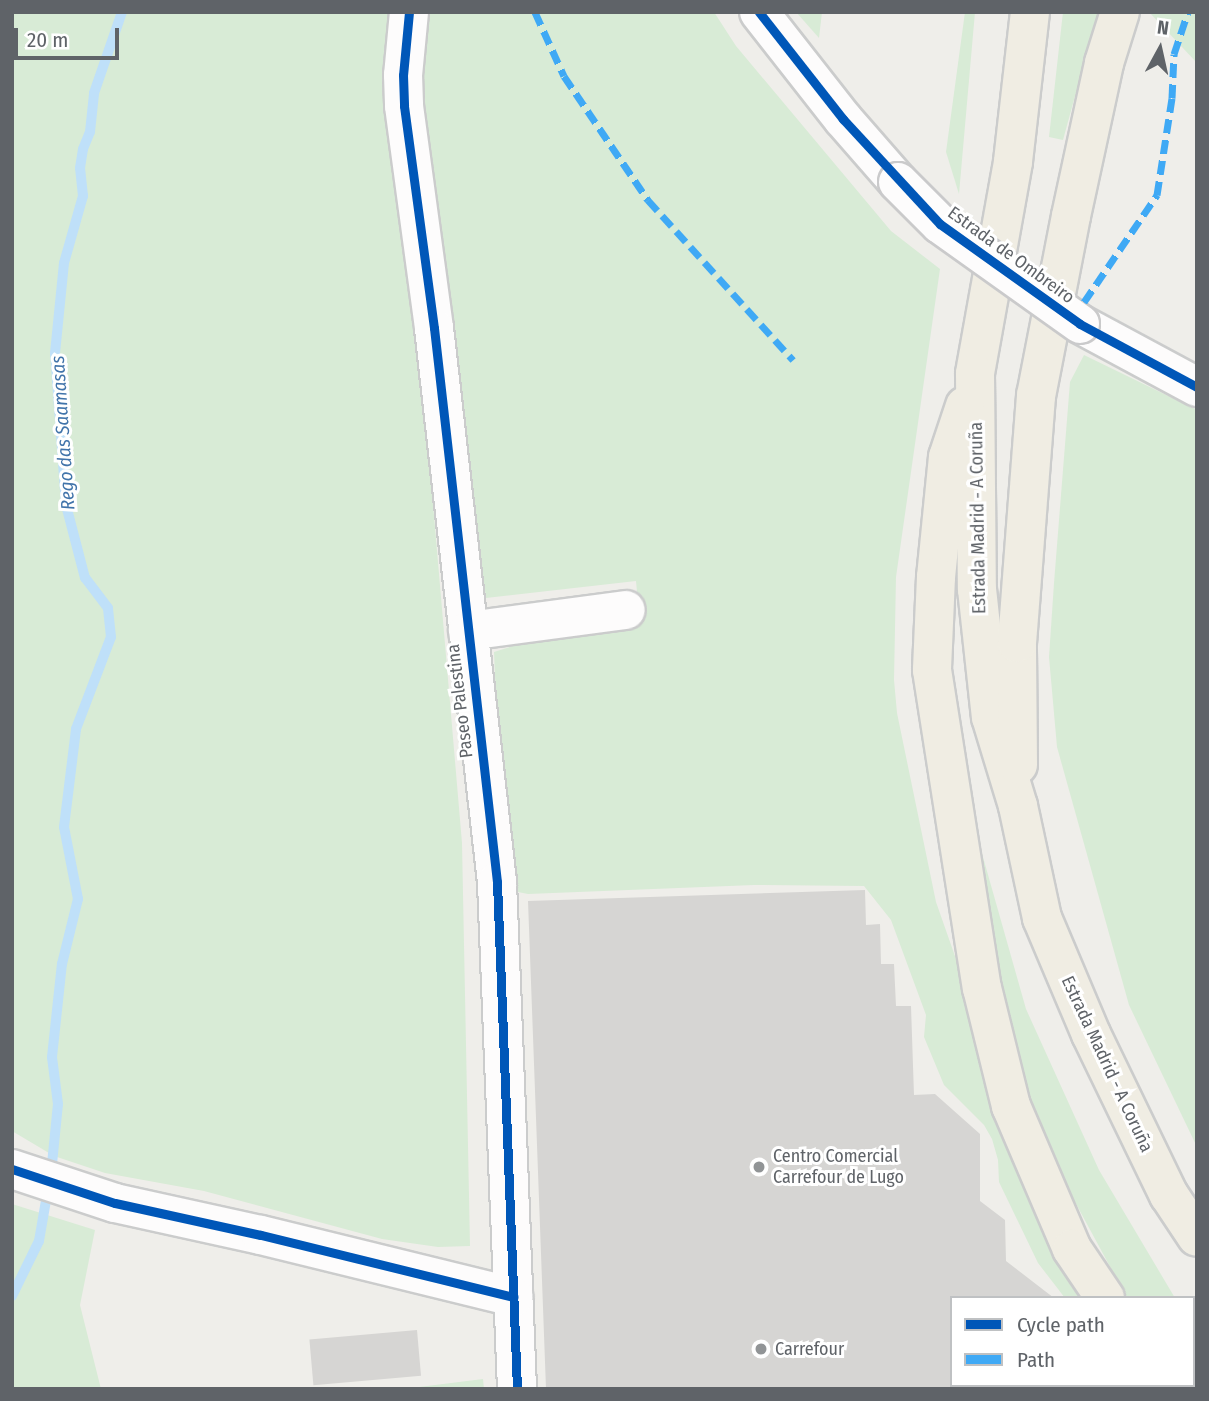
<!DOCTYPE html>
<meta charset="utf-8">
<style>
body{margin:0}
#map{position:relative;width:1209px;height:1401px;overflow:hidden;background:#efeeea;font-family:"Fira Sans Condensed",sans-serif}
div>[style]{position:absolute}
.green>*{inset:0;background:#d8ebd6}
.stream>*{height:10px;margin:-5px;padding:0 5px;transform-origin:5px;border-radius:5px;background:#bfe0f9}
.building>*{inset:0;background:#d6d5d3;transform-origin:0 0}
.roads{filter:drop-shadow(2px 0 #cbcccc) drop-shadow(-2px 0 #cbcccc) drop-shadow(0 2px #cbcccc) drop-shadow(0 -2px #cbcccc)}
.lane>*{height:19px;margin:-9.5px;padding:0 9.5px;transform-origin:9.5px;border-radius:9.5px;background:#fdfcfc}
.street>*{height:38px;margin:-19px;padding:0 19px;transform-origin:19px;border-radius:19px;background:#fdfcfc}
.secondary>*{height:38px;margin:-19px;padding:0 19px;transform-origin:19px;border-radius:19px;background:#fdfcfc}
.highway>*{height:38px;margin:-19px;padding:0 19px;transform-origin:19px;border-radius:19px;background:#f0ede3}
.bridges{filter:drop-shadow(2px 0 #cacacb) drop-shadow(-2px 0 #cacacb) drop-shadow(0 2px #cacacb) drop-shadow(0 -2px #cacacb)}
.secondary-bridge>*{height:38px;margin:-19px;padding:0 19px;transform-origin:19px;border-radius:19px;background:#fdfcfc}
.quiet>*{height:7px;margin-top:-3.5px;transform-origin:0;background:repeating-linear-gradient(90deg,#3fa9f5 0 14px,transparent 0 21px)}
.cycleway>*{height:9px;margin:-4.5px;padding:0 4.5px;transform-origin:4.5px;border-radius:4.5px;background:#0057b8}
.dots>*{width:19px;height:19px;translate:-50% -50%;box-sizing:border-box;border:4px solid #fff;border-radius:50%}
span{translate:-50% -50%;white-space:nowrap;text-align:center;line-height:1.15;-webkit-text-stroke:6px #fff;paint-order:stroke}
.street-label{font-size:18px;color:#5f6368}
.poi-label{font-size:18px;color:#5f6368}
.left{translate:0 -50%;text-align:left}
.water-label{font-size:19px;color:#4174aa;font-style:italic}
.frame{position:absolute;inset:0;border:14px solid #5f6368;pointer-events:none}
.legend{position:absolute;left:950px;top:1296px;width:245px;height:91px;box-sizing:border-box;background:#fff;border:2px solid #bfc1c3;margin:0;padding:9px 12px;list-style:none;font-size:21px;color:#5f6368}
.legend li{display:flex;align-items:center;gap:14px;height:35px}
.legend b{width:35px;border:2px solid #bfc1c3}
.north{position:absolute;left:1125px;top:14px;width:70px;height:70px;-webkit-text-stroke:5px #fff;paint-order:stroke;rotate:8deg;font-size:19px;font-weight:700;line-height:28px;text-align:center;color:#5f6368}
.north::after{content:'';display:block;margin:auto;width:24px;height:32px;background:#5f6368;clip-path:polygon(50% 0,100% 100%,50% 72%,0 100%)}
.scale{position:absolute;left:14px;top:28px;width:105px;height:32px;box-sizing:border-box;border:4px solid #5f6368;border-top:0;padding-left:9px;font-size:21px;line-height:24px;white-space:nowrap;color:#5f6368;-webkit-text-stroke:5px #fff;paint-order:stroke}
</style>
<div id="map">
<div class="green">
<i style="clip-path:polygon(12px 12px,391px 12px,462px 843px,470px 1246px,438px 1247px,382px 1239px,204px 1191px,105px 1173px,54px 1156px,12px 1131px)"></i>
<i style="clip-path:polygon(419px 12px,714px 12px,736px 46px,891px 231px,940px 269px,896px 577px,894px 680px,897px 713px,936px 902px,956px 959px,981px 1064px,998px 1111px,1087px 1298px,1065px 1298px,1038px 1263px,999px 1182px,998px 1160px,992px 1139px,984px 1125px,944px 1085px,924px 1037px,926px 1015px,891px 920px,864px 886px,754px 885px,528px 894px,518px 892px,499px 770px,494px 652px,519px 644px,640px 626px,636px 581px,486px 598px,420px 106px)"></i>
<i style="clip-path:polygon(796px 12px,822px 12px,819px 38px)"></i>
<i style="clip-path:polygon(965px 12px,975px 12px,959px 194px,946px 152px)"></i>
<i style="clip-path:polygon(1063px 12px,1098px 12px,1063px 140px,1049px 137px)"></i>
<i style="clip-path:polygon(1149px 12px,1197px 12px,1197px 63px)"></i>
<i style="clip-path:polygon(1084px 355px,1197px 410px,1197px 1147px,1129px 1005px,1057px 747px,1049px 657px,1054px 583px,1070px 382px)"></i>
<i style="clip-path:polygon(964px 790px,1026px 1009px,1099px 1170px,1175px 1298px,1127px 1298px,1055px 1165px,1027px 1090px,1003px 1002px)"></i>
<i style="clip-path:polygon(12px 1204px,95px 1230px,80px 1305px,101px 1389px,12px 1389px)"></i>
<i style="clip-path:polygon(1193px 1322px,1197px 1326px,1197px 1389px,1186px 1389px,1184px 1385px,1193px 1385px)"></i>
<i style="clip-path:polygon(483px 1379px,484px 1389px,403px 1389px)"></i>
</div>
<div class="stream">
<i style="left:51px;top:1174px;width:70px;rotate:-84.3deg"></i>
<i style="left:58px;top:1104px;width:47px;rotate:-97.3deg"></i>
<i style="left:52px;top:1057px;width:94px;rotate:-83.9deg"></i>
<i style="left:62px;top:964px;width:67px;rotate:-76.2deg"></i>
<i style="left:78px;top:899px;width:73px;rotate:-101deg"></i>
<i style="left:64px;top:827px;width:99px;rotate:-83deg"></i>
<i style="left:76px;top:729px;width:98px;rotate:-69.2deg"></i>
<i style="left:111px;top:637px;width:29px;rotate:-96deg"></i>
<i style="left:108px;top:608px;width:38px;rotate:-127deg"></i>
<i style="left:85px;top:578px;width:75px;rotate:-104.6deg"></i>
<i style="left:66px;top:505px;width:152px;rotate:-94.1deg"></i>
<i style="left:55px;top:353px;width:90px;rotate:-84.3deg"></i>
<i style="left:64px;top:263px;width:70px;rotate:-74.2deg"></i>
<i style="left:83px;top:196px;width:28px;rotate:-96deg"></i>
<i style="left:80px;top:168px;width:19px;rotate:-81deg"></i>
<i style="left:83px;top:149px;width:18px;rotate:-68deg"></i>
<i style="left:90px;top:132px;width:39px;rotate:-84deg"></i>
<i style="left:94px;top:93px;width:86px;rotate:-70.9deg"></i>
<i style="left:12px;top:1296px;width:61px;rotate:-63.9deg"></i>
<i style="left:39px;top:1241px;width:53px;rotate:-80.2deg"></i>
</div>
<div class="building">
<i style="clip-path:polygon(865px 890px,866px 925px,880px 924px,881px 964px,894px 964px,896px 1006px,911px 1006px,914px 1095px,935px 1094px,980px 1134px,980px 1201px,1005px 1220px,1006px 1261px,1054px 1298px,952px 1298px,952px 1389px,546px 1389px,528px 901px)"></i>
<i style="left:417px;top:1330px;width:46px;height:108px;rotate:85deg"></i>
</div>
<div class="roads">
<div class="lane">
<i style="left:1082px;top:1388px;width:1px;rotate:90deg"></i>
</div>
<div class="street">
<i style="left:409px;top:12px;width:63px;rotate:95.4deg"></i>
<i style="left:403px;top:75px;width:31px;rotate:88deg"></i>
<i style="left:404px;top:106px;width:224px;rotate:82.3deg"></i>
<i style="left:434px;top:328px;width:558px;rotate:83.51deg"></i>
<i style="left:497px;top:882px;width:507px;rotate:87.74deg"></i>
<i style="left:468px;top:631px;width:159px;rotate:-7.6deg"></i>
<i style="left:12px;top:1169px;width:108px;rotate:18.3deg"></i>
<i style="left:115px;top:1203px;width:149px;rotate:12.4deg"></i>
<i style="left:261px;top:1235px;width:260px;rotate:13.8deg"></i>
</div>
<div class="secondary">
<i style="left:759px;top:12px;width:136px;rotate:51.9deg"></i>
<i style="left:843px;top:119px;width:84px;rotate:48.9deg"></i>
<i style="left:1080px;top:324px;width:133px;rotate:28.3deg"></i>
</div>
<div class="highway">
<i style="left:1030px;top:12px;width:151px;rotate:96.5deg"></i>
<i style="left:1013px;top:162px;width:215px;rotate:100.2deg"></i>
<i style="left:975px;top:374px;width:215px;rotate:89.5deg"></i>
<i style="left:977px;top:589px;width:129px;rotate:83.8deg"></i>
<i style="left:991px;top:717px;width:93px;rotate:73.1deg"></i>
<i style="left:1018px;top:806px;width:115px;rotate:77.9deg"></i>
<i style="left:1042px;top:918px;width:126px;rotate:67.1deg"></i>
<i style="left:1091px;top:1034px;width:179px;rotate:64.2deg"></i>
<i style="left:1169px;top:1195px;width:50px;rotate:56.3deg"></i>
<i style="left:965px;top:406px;width:54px;rotate:108.4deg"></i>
<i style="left:948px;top:457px;width:121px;rotate:95.7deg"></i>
<i style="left:936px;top:577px;width:93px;rotate:92.5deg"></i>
<i style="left:932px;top:670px;width:322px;rotate:81.1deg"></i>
<i style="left:982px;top:988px;width:122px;rotate:76.2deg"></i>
<i style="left:1011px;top:1106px;width:155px;rotate:66.9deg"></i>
<i style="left:1072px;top:1249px;width:59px;rotate:56deg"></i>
<i style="left:1018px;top:765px;width:122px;rotate:-90.5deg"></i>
<i style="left:1017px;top:643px;width:248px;rotate:-85.6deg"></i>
<i style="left:1036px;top:396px;width:183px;rotate:-79deg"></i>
<i style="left:1071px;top:216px;width:157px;rotate:-77.8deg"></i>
<i style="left:1104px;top:63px;width:53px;rotate:-72.6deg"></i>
<i style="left:1164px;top:1385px;width:5px;rotate:53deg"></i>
</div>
</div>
<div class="bridges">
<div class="secondary-bridge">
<i style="left:898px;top:182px;width:59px;rotate:45deg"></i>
<i style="left:940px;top:224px;width:172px;rotate:35.5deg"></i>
</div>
</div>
<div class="quiet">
<i style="left:535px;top:12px;width:70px;rotate:65.6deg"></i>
<i style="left:564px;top:76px;width:150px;rotate:55.9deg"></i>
<i style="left:648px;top:200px;width:216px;rotate:47.8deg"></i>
<i style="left:1084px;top:302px;width:130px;rotate:-55.7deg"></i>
<i style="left:1157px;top:195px;width:98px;rotate:-81.2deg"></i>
<i style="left:1172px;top:98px;width:44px;rotate:-87.4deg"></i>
<i style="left:1174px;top:54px;width:44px;rotate:-71.6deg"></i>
</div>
<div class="cycleway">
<i style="left:409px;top:12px;width:63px;rotate:95.4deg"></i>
<i style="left:403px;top:75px;width:31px;rotate:88deg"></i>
<i style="left:404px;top:106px;width:224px;rotate:82.3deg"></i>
<i style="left:434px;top:328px;width:558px;rotate:83.51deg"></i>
<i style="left:497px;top:882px;width:507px;rotate:87.74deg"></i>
<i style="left:759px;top:12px;width:136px;rotate:51.9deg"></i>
<i style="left:843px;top:119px;width:143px;rotate:47.3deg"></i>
<i style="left:940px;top:224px;width:172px;rotate:35.5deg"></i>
<i style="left:1080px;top:324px;width:133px;rotate:28.3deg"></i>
<i style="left:12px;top:1169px;width:108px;rotate:18.3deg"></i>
<i style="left:115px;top:1203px;width:149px;rotate:12.4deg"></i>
<i style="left:261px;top:1235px;width:260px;rotate:13.8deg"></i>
</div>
<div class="dots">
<i style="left:759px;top:1167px;background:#919496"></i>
<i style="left:761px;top:1349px;background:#919496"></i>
</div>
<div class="street-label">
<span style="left:1011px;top:255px;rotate:36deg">Estrada de Ombreiro</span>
<span style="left:978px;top:518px;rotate:-91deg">Estrada Madrid - A Coruña</span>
<span style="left:460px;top:701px;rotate:-97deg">Paseo Palestina</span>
<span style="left:1107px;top:1064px;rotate:65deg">Estrada Madrid - A Coruña</span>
</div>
<div class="poi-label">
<span class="left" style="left:773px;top:1167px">Centro Comercial<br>Carrefour de Lugo</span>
<span class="left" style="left:775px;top:1349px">Carrefour</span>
</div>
<div class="water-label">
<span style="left:63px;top:433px;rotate:-94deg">Rego das Saamasas</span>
</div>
<div class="frame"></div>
<ul class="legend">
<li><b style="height:9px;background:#0057b8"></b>Cycle path</li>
<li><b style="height:9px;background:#3fa9f5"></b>Path</li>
</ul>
<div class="north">N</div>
<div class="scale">20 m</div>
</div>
